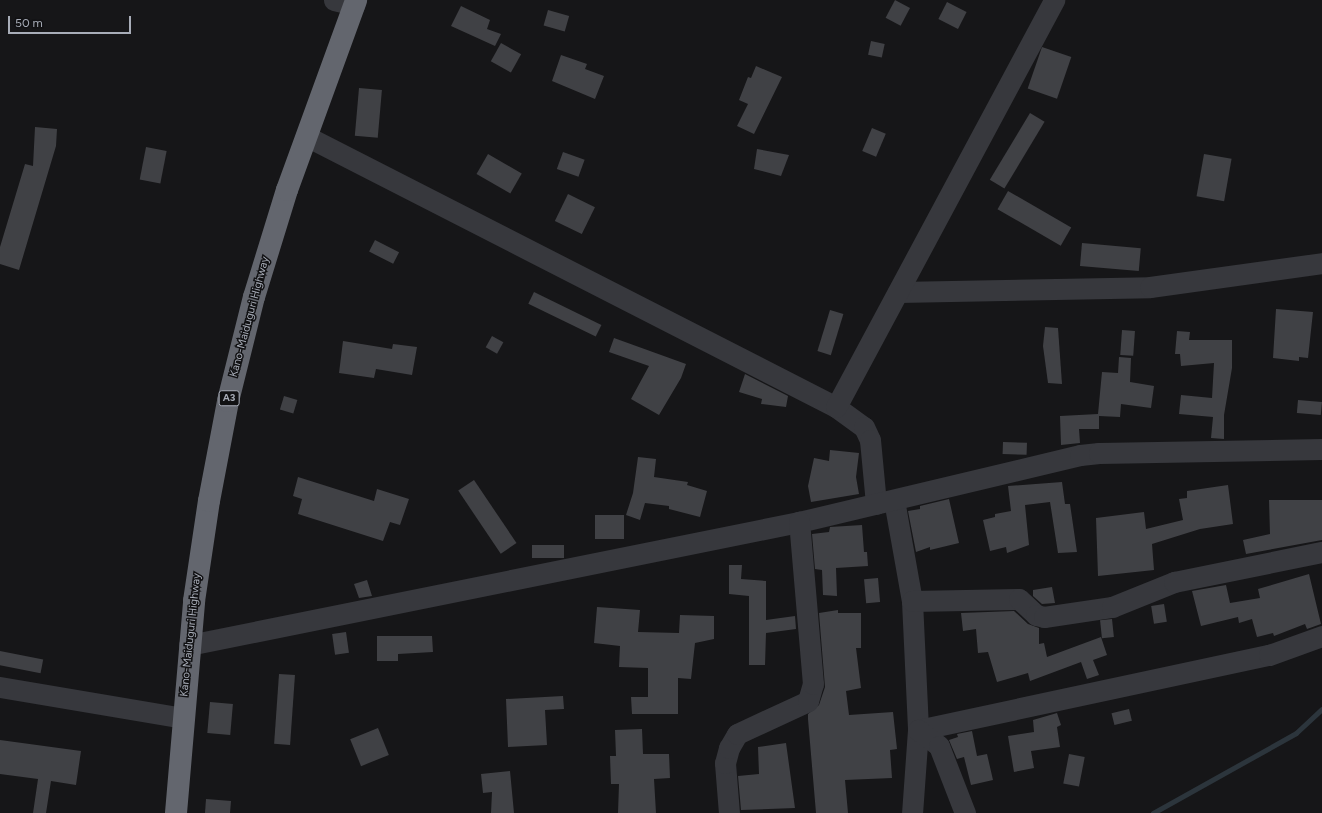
<!DOCTYPE html>
<style>
body{margin:0}
#map{position:relative;width:1322px;height:813px;overflow:hidden;background:#161618;font-family:Figtree,sans-serif}
div>[style]{position:absolute}
.stream>*{height:5px;margin:-2.5px;padding:0 2.5px;transform-origin:2.5px;border-radius:2.5px;background:#2c353c}
.building>*{inset:0;background:#404145;transform-origin:0 0}
.minor>*{height:21px;margin:-10.5px;padding:0 10.5px;transform-origin:10.5px;border-radius:10.5px;background:#37383d}
.highway>*{height:22px;margin:-11px;padding:0 11px;transform-origin:11px;border-radius:11px;background:#63666e}
span{translate:-50% -50%;white-space:nowrap;text-align:center;line-height:1.15;-webkit-text-stroke:3px #111113;paint-order:stroke}
.shield-label span{padding:1px 3px;background:#111113;border:1px solid;border-radius:3px;-webkit-text-stroke-width:0}
.shield-label{font-size:10px;color:#a8adb8;font-weight:700}
.street-label{font-size:11px;color:#a8adb8}
.scale{position:absolute;left:8px;top:16px;width:123px;height:18px;box-sizing:border-box;border:2px solid #a8adb8;border-top:0;padding-left:5px;font-size:12px;line-height:14px;white-space:nowrap;color:#a8adb8;-webkit-text-stroke:3px #111113;paint-order:stroke}
</style>
<div id="map">
<div class="stream">
<i style="left:1153px;top:813px;width:164px;rotate:-29.2deg"></i>
<i style="left:1296px;top:733px;width:35px;rotate:-43deg"></i>
</div>
<div class="building">
<i style="left:895px;top:0;width:17px;height:20px;rotate:28deg"></i>
<i style="left:947px;top:2px;width:22px;height:19px;rotate:27deg"></i>
<i style="clip-path:polygon(461px 6px,490px 20px,487px 29px,501px 34px,495px 46px,451px 26px)"></i>
<i style="left:548px;top:10px;width:22px;height:16px;rotate:16deg"></i>
<i style="left:871px;top:41px;width:14px;height:14px;rotate:12deg"></i>
<i style="left:501px;top:43px;width:23px;height:21px;rotate:29deg"></i>
<i style="left:1042px;top:47px;width:31px;height:44px;rotate:19deg"></i>
<i style="clip-path:polygon(561px 55px,587px 64px,585px 69px,604px 76px,595px 99px,552px 81px)"></i>
<i style="clip-path:polygon(756px 66px,782px 77px,754px 134px,737px 126px,748px 104px,739px 100px,748px 77px,751px 78px)"></i>
<i style="left:359px;top:88px;width:23px;height:48px;rotate:5deg"></i>
<i style="left:1030px;top:113px;width:17px;height:78px;rotate:31deg"></i>
<i style="clip-path:polygon(35px 127px,57px 129px,56px 146px,19px 270px,0 264px,0 247px,25px 164px,33px 166px)"></i>
<i style="left:872px;top:128px;width:15px;height:25px;rotate:23deg"></i>
<i style="left:146px;top:147px;width:21px;height:33px;rotate:11deg"></i>
<i style="clip-path:polygon(757px 149px,789px 155px,781px 176px,754px 169px)"></i>
<i style="left:563px;top:152px;width:23px;height:18px;rotate:20deg"></i>
<i style="left:488px;top:154px;width:39px;height:23px;rotate:30deg"></i>
<i style="left:1204px;top:154px;width:28px;height:43px;rotate:10deg"></i>
<i style="left:1008px;top:191px;width:73px;height:21px;rotate:30deg"></i>
<i style="left:568px;top:194px;width:30px;height:30px;rotate:26deg"></i>
<i style="left:375px;top:240px;width:27px;height:13px;rotate:27deg"></i>
<i style="left:1082px;top:243px;width:59px;height:23px;rotate:5deg"></i>
<i style="left:534px;top:292px;width:75px;height:13px;rotate:26deg"></i>
<i style="clip-path:polygon(1276px 309px,1313px 312px,1308px 358px,1299px 357px,1299px 361px,1273px 358px)"></i>
<i style="left:830px;top:310px;width:14px;height:43px;rotate:17deg"></i>
<i style="clip-path:polygon(1045px 327px,1058px 328px,1062px 384px,1048px 383px,1043px 346px)"></i>
<i style="left:1122px;top:330px;width:13px;height:25px;rotate:4deg"></i>
<i style="clip-path:polygon(1177px 331px,1190px 332px,1189px 340px,1232px 340px,1232px 368px,1224px 415px,1224px 439px,1211px 438px,1213px 417px,1179px 414px,1181px 395px,1212px 398px,1214px 363px,1181px 366px,1180px 354px,1175px 354px)"></i>
<i style="left:492px;top:336px;width:13px;height:13px;rotate:29deg"></i>
<i style="clip-path:polygon(614px 338px,686px 364px,681px 378px,659px 415px,631px 399px,649px 366px,609px 352px)"></i>
<i style="clip-path:polygon(343px 341px,392px 349px,393px 344px,417px 347px,412px 375px,376px 369px,374px 378px,339px 373px)"></i>
<i style="clip-path:polygon(1119px 357px,1131px 358px,1130px 382px,1154px 386px,1151px 408px,1121px 404px,1120px 417px,1099px 416px,1099px 429px,1079px 429px,1080px 443px,1061px 445px,1060px 416px,1098px 414px,1102px 372px,1118px 373px)"></i>
<i style="clip-path:polygon(745px 374px,788px 396px,786px 407px,761px 404px,762px 399px,739px 392px)"></i>
<i style="left:284px;top:396px;width:14px;height:14px;rotate:17deg"></i>
<i style="left:1298px;top:400px;width:24px;height:13px;rotate:5deg"></i>
<i style="left:1003px;top:442px;width:24px;height:12px;rotate:2deg"></i>
<i style="clip-path:polygon(830px 450px,859px 453px,856px 477px,859px 494px,811px 502px,808px 486px,814px 458px,829px 461px)"></i>
<i style="clip-path:polygon(638px 457px,656px 459px,654px 477px,688px 482px,687px 485px,707px 491px,700px 517px,669px 509px,669px 506px,645px 503px,640px 520px,626px 515px,633px 493px)"></i>
<i style="clip-path:polygon(298px 477px,374px 501px,377px 489px,409px 499px,400px 525px,390px 522px,383px 541px,298px 514px,302px 499px,293px 496px)"></i>
<i style="left:474px;top:480px;width:76px;height:19px;rotate:56deg"></i>
<i style="clip-path:polygon(1062px 482px,1065px 504px,1070px 504px,1077px 552px,1058px 553px,1050px 502px,1025px 505px,1029px 545px,1007px 553px,1006px 547px,990px 551px,983px 520px,995px 517px,995px 514px,1011px 511px,1008px 486px)"></i>
<i style="clip-path:polygon(1228px 485px,1233px 524px,1200px 529px,1152px 544px,1154px 570px,1098px 576px,1096px 518px,1144px 512px,1146px 529px,1183px 520px,1179px 499px,1187px 498px,1187px 491px)"></i>
<i style="clip-path:polygon(949px 499px,959px 543px,930px 550px,930px 547px,916px 552px,908px 511px,920px 509px,920px 506px)"></i>
<i style="clip-path:polygon(1269px 500px,1322px 500px,1322px 540px,1246px 554px,1243px 540px,1270px 534px)"></i>
<i style="left:595px;top:515px;width:29px;height:24px"></i>
<i style="clip-path:polygon(862px 525px,864px 552px,867px 552px,868px 566px,836px 568px,837px 596px,823px 595px,822px 570px,815px 569px,812px 534px,829px 532px,830px 527px)"></i>
<i style="left:532px;top:545px;width:32px;height:13px"></i>
<i style="clip-path:polygon(729px 565px,742px 565px,741px 579px,766px 581px,766px 620px,795px 616px,796px 629px,766px 633px,765px 665px,749px 665px,749px 596px,729px 594px)"></i>
<i style="clip-path:polygon(1309px 574px,1321px 624px,1307px 629px,1305px 624px,1274px 636px,1273px 633px,1257px 637px,1252px 619px,1239px 623px,1238px 617px,1201px 626px,1192px 591px,1226px 585px,1230px 603px,1260px 598px,1258px 589px)"></i>
<i style="left:878px;top:578px;width:24px;height:14px;rotate:85deg"></i>
<i style="clip-path:polygon(367px 580px,372px 596px,359px 598px,354px 584px)"></i>
<i style="clip-path:polygon(1052px 587px,1055px 603px,1042px 604px,1033px 596px,1033px 590px)"></i>
<i style="left:1164px;top:604px;width:18px;height:13px;rotate:81deg"></i>
<i style="clip-path:polygon(597px 607px,640px 610px,638px 632px,679px 633px,680px 615px,714px 616px,714px 639px,695px 643px,691px 679px,678px 678px,678px 714px,632px 714px,631px 697px,648px 697px,648px 668px,619px 667px,620px 646px,594px 643px)"></i>
<i style="clip-path:polygon(838px 610px,838px 613px,861px 613px,861px 648px,856px 648px,861px 688px,846px 691px,849px 715px,893px 712px,897px 749px,890px 750px,892px 778px,845px 780px,848px 813px,816px 813px,808px 719px,808px 714px,819px 705px,825px 687px,819px 613px)"></i>
<i style="clip-path:polygon(1014px 611px,1028px 624px,1039px 628px,1039px 644px,1044px 643px,1047px 657px,1101px 637px,1107px 655px,1093px 660px,1099px 675px,1087px 679px,1081px 662px,1030px 681px,1028px 673px,997px 682px,988px 652px,978px 653px,976px 629px,963px 631px,961px 613px)"></i>
<i style="left:1112px;top:619px;width:18px;height:12px;rotate:84deg"></i>
<i style="left:346px;top:632px;width:21px;height:14px;rotate:82deg"></i>
<i style="clip-path:polygon(377px 636px,432px 636px,433px 652px,398px 654px,398px 661px,377px 661px)"></i>
<i style="left:0;top:651px;width:44px;height:14px;rotate:11deg"></i>
<i style="left:279px;top:674px;width:16px;height:70px;rotate:4deg"></i>
<i style="clip-path:polygon(563px 696px,564px 709px,545px 710px,547px 745px,508px 747px,506px 699px)"></i>
<i style="left:210px;top:702px;width:23px;height:31px;rotate:5deg"></i>
<i style="left:1129px;top:709px;width:12px;height:18px;rotate:76deg"></i>
<i style="clip-path:polygon(1057px 713px,1061px 725px,1057px 727px,1060px 747px,1031px 751px,1034px 768px,1014px 772px,1008px 736px,1034px 732px,1033px 720px)"></i>
<i style="left:378px;top:728px;width:29px;height:30px;rotate:68deg"></i>
<i style="clip-path:polygon(642px 729px,643px 754px,669px 754px,670px 778px,654px 779px,656px 813px,618px 813px,619px 784px,611px 784px,610px 756px,616px 756px,615px 730px)"></i>
<i style="clip-path:polygon(972px 731px,977px 756px,987px 754px,993px 780px,971px 785px,964px 757px,957px 759px,949px 740px,958px 737px,957px 734px)"></i>
<i style="clip-path:polygon(0 740px,81px 751px,76px 785px,51px 781px,46px 813px,33px 813px,38px 779px,0 774px)"></i>
<i style="clip-path:polygon(786px 743px,795px 808px,741px 810px,738px 776px,759px 774px,758px 747px)"></i>
<i style="left:1069px;top:754px;width:16px;height:30px;rotate:11deg"></i>
<i style="clip-path:polygon(510px 771px,514px 813px,491px 813px,492px 792px,483px 793px,481px 774px)"></i>
<i style="clip-path:polygon(206px 799px,231px 801px,230px 813px,205px 813px)"></i>
</div>
<div class="minor">
<i style="left:334px;top:0;width:21px;rotate:14deg"></i>
<i style="left:306px;top:136px;width:595px;rotate:27.08deg"></i>
<i style="left:836px;top:407px;width:34px;rotate:36deg"></i>
<i style="left:864px;top:427px;width:14px;rotate:65deg"></i>
<i style="left:870px;top:440px;width:64px;rotate:84.6deg"></i>
<i style="left:898px;top:292px;width:252px;rotate:-1.1deg"></i>
<i style="left:1150px;top:287px;width:174px;rotate:-7.9deg"></i>
<i style="left:836px;top:407px;width:462px;rotate:-61.8deg"></i>
<i style="left:894px;top:500px;width:103px;rotate:79.9deg"></i>
<i style="left:912px;top:601px;width:129px;rotate:87.3deg"></i>
<i style="left:918px;top:730px;width:83px;rotate:94.1deg"></i>
<i style="left:912px;top:601px;width:107px;rotate:-1.1deg"></i>
<i style="left:1019px;top:599px;width:23px;rotate:43deg"></i>
<i style="left:1036px;top:615px;width:8px;rotate:14deg"></i>
<i style="left:1044px;top:617px;width:69px;rotate:-8.4deg"></i>
<i style="left:1112px;top:607px;width:67px;rotate:-22deg"></i>
<i style="left:1174px;top:582px;width:151px;rotate:-11.5deg"></i>
<i style="left:189px;top:645px;width:622px;rotate:-11.4deg"></i>
<i style="left:799px;top:522px;width:289px;rotate:-13.4deg"></i>
<i style="left:1080px;top:455px;width:19px;rotate:-6deg"></i>
<i style="left:1099px;top:453px;width:223px;rotate:-1deg"></i>
<i style="left:0;top:687px;width:186px;rotate:9.6deg"></i>
<i style="left:918px;top:730px;width:359px;rotate:-12.1deg"></i>
<i style="left:1269px;top:655px;width:56px;rotate:-19.7deg"></i>
<i style="left:918px;top:730px;width:26px;rotate:37deg"></i>
<i style="left:939px;top:746px;width:72px;rotate:68.8deg"></i>
<i style="left:729px;top:813px;width:50px;rotate:-94.6deg"></i>
<i style="left:725px;top:763px;width:16px;rotate:-75deg"></i>
<i style="left:729px;top:748px;width:16px;rotate:-60deg"></i>
<i style="left:737px;top:734px;width:78px;rotate:-24.9deg"></i>
<i style="left:808px;top:701px;width:18px;rotate:-74deg"></i>
<i style="left:813px;top:684px;width:163px;rotate:-94.9deg"></i>
</div>
<div class="highway">
<i style="left:176px;top:813px;width:213px;rotate:-85.1deg"></i>
<i style="left:194px;top:601px;width:101px;rotate:-81.5deg"></i>
<i style="left:209px;top:501px;width:102px;rotate:-79.2deg"></i>
<i style="left:228px;top:401px;width:107px;rotate:-76deg"></i>
<i style="left:254px;top:297px;width:112px;rotate:-72.9deg"></i>
<i style="left:287px;top:190px;width:202px;rotate:-70deg"></i>
</div>
<div class="shield-label">
<span style="left:229px;top:398px">A3</span>
</div>
<div class="street-label">
<span style="left:250px;top:317px;rotate:-75deg">Kano-Maiduguri Highway</span>
<span style="left:191px;top:635px;rotate:-84deg">Kano-Maiduguri Highway</span>
</div>
<div class="scale">50 m</div>
</div>
